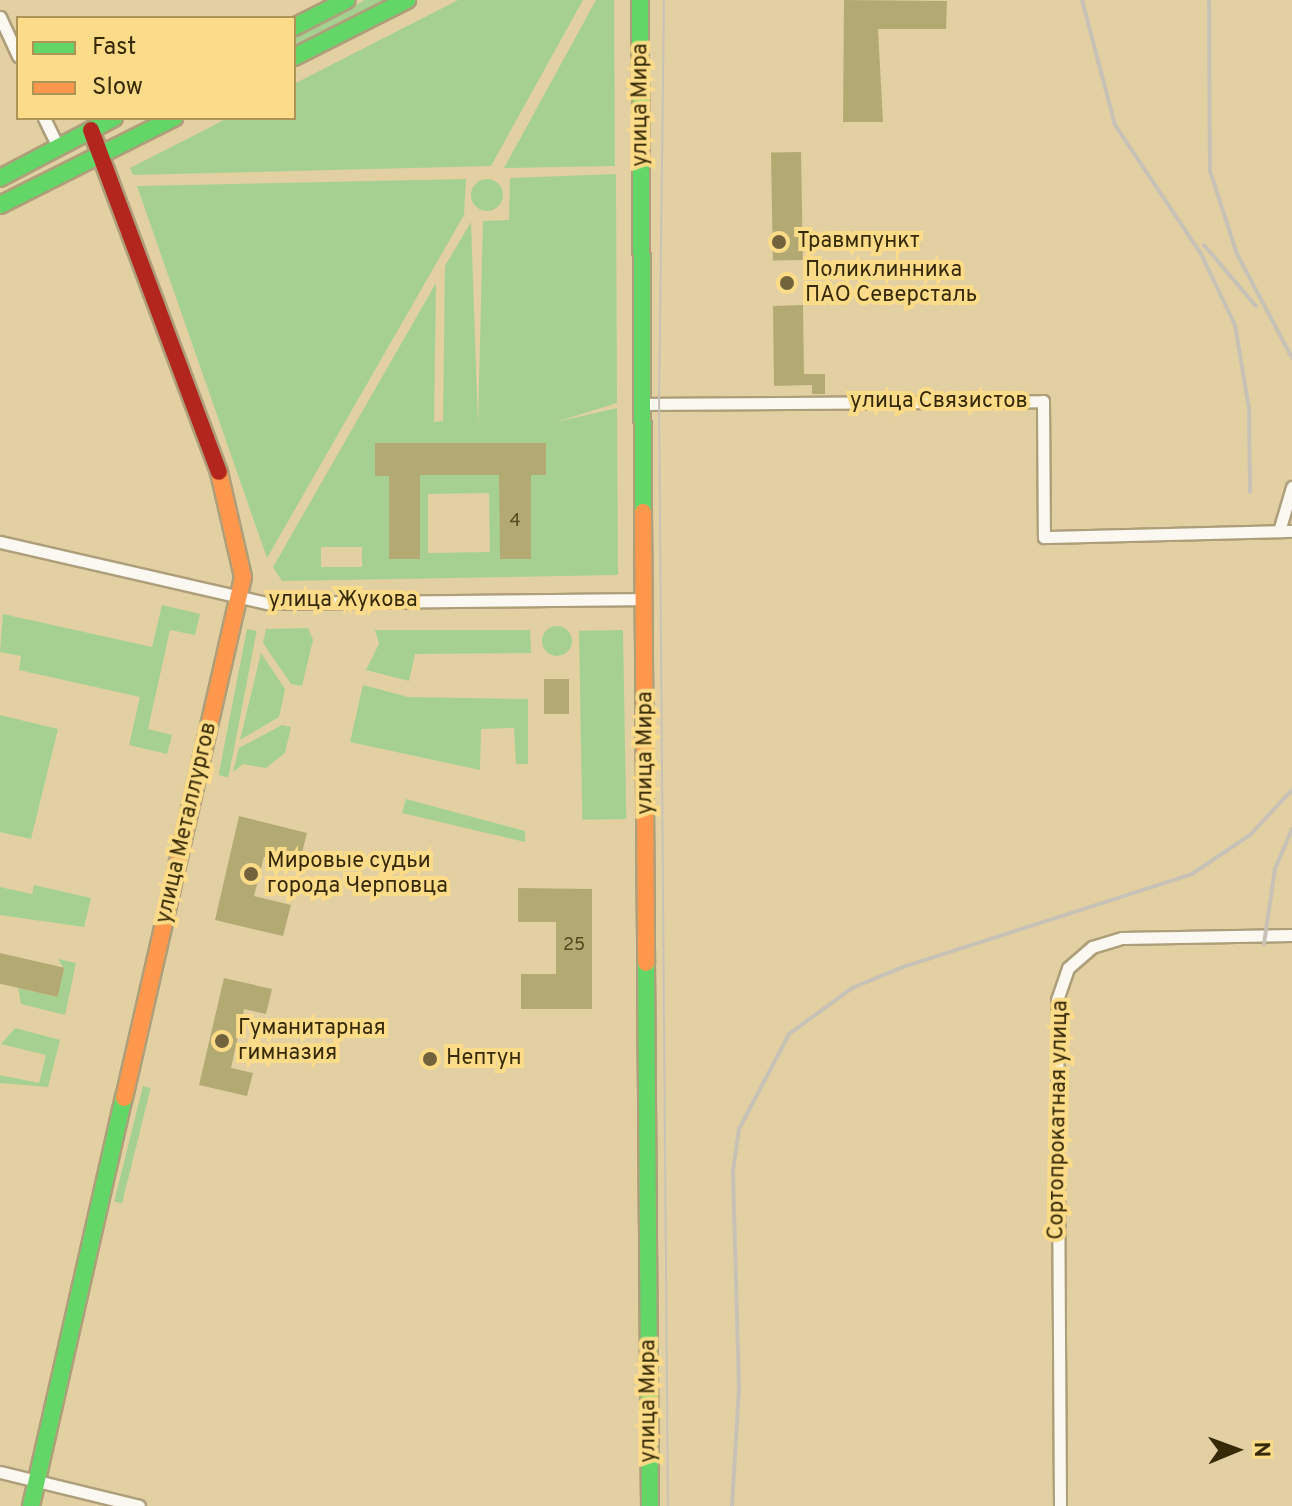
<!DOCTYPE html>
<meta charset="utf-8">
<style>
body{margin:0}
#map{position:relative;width:1292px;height:1506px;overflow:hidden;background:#e2d0a3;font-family:Overpass,sans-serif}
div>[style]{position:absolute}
.green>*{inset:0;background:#a6d091;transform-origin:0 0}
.round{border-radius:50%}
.building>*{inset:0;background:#b3aa73;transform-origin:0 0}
.roads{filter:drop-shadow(2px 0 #ae9f7b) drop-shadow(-2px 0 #ae9f7b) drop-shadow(0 2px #ae9f7b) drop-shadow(0 -2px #ae9f7b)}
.street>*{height:11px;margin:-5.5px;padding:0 5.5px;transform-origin:5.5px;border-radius:5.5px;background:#fbf8f1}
.fast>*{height:16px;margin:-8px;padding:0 8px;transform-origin:8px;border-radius:8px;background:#63d668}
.slow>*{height:16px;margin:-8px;padding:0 8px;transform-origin:8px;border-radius:8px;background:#ff974d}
.jam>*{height:16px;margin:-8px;padding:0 8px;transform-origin:8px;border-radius:8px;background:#b3261e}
.tram>*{height:2px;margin:-1px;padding:0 1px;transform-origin:1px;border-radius:1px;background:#c8c2b6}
.rail>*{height:4px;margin:-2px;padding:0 2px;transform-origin:2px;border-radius:2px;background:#c8c2b6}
.dots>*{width:22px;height:22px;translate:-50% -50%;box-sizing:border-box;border:4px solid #fcdb89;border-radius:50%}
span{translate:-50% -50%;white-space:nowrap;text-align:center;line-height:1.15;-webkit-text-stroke:8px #fcdb89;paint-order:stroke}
.number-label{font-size:18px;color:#554920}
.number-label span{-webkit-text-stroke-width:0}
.street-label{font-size:22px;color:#362905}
.poi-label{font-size:22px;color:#362905}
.left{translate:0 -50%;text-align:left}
.legend{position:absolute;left:16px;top:16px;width:280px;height:104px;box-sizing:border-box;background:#fcdb89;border:2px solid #ad9454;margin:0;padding:10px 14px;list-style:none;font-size:24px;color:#362905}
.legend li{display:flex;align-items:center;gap:16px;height:40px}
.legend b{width:40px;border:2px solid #ad9454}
.north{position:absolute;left:1196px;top:1410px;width:80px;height:80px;-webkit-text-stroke:6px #fcdb89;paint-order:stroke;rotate:89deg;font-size:22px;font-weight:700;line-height:32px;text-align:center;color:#362905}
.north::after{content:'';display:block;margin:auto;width:28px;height:36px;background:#362905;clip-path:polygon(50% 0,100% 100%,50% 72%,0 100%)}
</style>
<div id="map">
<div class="green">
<i style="clip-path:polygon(365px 0,388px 0,294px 48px,294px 37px)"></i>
<i style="clip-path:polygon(458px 0,583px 0,491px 166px,133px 175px,130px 168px,228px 118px,294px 118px,294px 84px)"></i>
<i style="clip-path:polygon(596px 0,614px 0,615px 166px,504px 168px)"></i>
<i style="clip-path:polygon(evenodd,616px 174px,617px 403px,556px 422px,617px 408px,618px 575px,282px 581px,273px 567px,436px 283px,434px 422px,443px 421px,445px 266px,471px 222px,478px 424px,483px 221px,509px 220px,510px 178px,616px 174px,545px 443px,546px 475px,525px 475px,531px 559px,500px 558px,504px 475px,415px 475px,420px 558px,389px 559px,394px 476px,375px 476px,375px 444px,545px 443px,616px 174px,489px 493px,490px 552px,428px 553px,428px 494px,489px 493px,616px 174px,321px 547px,362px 547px,362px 567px,321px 567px,321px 547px)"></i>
<i style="clip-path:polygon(466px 179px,464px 215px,267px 558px,137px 186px)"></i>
<i class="round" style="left:471px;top:179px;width:32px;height:32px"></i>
<i style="clip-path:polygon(162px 605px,200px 614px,195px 635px,170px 630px,148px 729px,172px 735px,167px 754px,129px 745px,140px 697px,19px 670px,21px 656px,0 652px,3px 614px,152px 647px)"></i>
<i class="round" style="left:542px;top:626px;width:30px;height:30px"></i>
<i style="clip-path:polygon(308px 628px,313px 640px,302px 686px,291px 684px,263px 643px,266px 629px)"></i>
<i style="left:247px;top:629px;width:10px;height:149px;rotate:11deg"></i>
<i style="clip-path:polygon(375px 630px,530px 630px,531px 653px,415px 654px,409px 681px,366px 670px,379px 644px)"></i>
<i style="left:623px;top:630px;width:189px;height:44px;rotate:89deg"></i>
<i style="clip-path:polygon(261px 653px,285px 689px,279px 717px,240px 740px)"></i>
<i style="clip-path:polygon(363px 685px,408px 697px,528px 699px,528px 764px,516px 764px,514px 728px,481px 729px,480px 770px,350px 742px)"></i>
<i style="clip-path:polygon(0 715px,58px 729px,31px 839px,0 832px)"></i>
<i style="clip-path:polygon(282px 725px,291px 727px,285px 753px,266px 768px,243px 764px,233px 772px,239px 748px)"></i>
<i style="clip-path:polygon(406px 799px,525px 831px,525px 842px,402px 813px)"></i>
<i style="clip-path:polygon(34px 885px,91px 898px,84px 927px,0 915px,0 887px,32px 894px)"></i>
<i style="clip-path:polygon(58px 959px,76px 963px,65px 1015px,21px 1004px,18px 988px,57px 997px,64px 969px)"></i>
<i style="clip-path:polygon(15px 1028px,60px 1040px,48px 1087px,0 1083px,0 1075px,39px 1083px,46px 1055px,1px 1044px)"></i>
<i style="left:143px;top:1086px;width:8px;height:119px;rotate:14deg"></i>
</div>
<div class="building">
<i style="clip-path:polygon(844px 0,947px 1px,946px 29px,878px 29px,883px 122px,843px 122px)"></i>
<i style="left:801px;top:152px;width:108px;height:30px;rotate:89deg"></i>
<i style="clip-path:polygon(803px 305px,804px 374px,825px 374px,825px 394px,812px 394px,812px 385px,774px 386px,773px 306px)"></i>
<i style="clip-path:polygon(375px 443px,546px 443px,546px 475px,531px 475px,531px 559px,500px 559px,499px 475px,420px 475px,420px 559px,389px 559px,389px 476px,375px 476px)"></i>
<i style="left:569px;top:679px;width:35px;height:25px;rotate:90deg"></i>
<i style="clip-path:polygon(239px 816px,307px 833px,299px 865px,264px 857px,254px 896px,291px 905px,283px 936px,215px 920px)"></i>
<i style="clip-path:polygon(518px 888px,592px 889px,592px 1009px,521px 1009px,521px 974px,556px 974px,556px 922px,518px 922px)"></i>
<i style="left:0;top:953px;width:66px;height:30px;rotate:13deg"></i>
<i style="clip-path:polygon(224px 978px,272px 989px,266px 1014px,244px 1009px,231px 1068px,253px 1073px,247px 1096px,199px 1085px)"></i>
</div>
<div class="roads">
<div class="street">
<i style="left:0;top:17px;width:43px;rotate:65.2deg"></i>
<i style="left:44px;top:118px;width:32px;rotate:64deg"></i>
<i style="left:643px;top:404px;width:400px;rotate:-0.4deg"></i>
<i style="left:1043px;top:401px;width:136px;rotate:89.6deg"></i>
<i style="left:1044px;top:537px;width:248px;rotate:-1.4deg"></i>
<i style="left:1279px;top:531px;width:46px;rotate:-73.5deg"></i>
<i style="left:0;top:542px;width:274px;rotate:12.9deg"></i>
<i style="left:267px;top:603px;width:378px;rotate:-0.6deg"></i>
<i style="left:0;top:1472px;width:143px;rotate:13.7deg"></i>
<i style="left:1060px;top:1506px;width:506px;rotate:-90.34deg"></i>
<i style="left:1057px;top:1000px;width:34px;rotate:-71deg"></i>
<i style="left:1068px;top:968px;width:32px;rotate:-41deg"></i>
<i style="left:1092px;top:947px;width:31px;rotate:-17deg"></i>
<i style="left:1122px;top:938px;width:170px;rotate:-1deg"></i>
</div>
<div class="fast">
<i style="left:640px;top:0;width:512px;rotate:89.66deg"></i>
<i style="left:294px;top:27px;width:59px;rotate:-27deg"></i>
<i style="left:294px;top:57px;width:127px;rotate:-26.8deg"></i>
<i style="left:0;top:178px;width:129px;rotate:-27.8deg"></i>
<i style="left:0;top:205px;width:195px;rotate:-26.6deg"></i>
<i style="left:646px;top:963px;width:543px;rotate:89.58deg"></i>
<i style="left:31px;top:1506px;width:418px;rotate:-77.2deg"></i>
</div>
<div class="slow">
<i style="left:643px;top:512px;width:451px;rotate:89.6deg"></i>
<i style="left:124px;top:1098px;width:534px;rotate:-77.13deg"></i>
<i style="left:243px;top:577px;width:108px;rotate:-102.9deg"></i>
</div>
<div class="jam">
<i style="left:91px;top:130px;width:365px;rotate:69.5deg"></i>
</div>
</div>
<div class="tram">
<i style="left:664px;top:0;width:394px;rotate:90.7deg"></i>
<i style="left:659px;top:394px;width:1112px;rotate:89.54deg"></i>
</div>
<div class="rail">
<i style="left:1082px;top:0;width:129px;rotate:75.2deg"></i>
<i style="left:1115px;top:125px;width:155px;rotate:56.3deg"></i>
<i style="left:1201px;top:254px;width:79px;rotate:64.4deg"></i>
<i style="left:1235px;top:325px;width:84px;rotate:80.4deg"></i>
<i style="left:1249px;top:408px;width:84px;rotate:89.3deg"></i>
<i style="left:1209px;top:0;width:171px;rotate:89.7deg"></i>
<i style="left:1210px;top:171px;width:87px;rotate:72deg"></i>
<i style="left:1237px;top:254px;width:118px;rotate:62.1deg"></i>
<i style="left:1204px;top:245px;width:80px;rotate:49.6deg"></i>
<i style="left:1264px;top:944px;width:76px;rotate:-81.7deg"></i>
<i style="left:1275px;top:869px;width:43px;rotate:-67deg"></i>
<i style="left:732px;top:1506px;width:118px;rotate:-86.6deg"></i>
<i style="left:739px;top:1388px;width:217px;rotate:-91.6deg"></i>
<i style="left:733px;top:1171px;width:42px;rotate:-81.9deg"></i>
<i style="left:739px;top:1129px;width:107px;rotate:-62.2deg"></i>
<i style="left:789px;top:1034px;width:78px;rotate:-36.1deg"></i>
<i style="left:852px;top:988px;width:55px;rotate:-22.4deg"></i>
<i style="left:903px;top:967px;width:304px;rotate:-17.8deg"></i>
<i style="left:1192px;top:874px;width:70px;rotate:-33.9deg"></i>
<i style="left:1250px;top:835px;width:62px;rotate:-47deg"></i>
</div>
<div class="dots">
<i style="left:779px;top:242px;background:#72633c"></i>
<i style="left:787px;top:283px;background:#72633c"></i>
<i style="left:251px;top:874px;background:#72633c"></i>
<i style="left:222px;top:1041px;background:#72633c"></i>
<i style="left:430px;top:1059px;background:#72633c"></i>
</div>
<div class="number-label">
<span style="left:515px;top:522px">4</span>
<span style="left:574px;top:946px">25</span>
</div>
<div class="street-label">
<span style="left:641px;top:105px;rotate:-90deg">улица Мира</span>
<span style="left:939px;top:402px">улица Связистов</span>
<span style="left:343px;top:601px">улица Жукова</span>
<span style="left:646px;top:753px;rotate:-90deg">улица Мира</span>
<span style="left:187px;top:823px;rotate:-77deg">улица Металлургов</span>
<span style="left:1059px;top:1120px;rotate:-89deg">Сортопрокатная улица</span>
<span style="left:649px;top:1401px;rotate:-90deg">улица Мира</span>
</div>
<div class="poi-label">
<span class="left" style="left:797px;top:242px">Травмпункт</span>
<span class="left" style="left:805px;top:283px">Поликлинника<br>ПАО Северсталь</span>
<span class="left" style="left:267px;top:874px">Мировые судьи<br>города Черповца</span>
<span class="left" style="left:238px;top:1041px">Гуманитарная<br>гимназия</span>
<span class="left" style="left:446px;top:1059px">Нептун</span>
</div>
<ul class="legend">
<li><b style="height:10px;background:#63d668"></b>Fast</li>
<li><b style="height:10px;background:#ff974d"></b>Slow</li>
</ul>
<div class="north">N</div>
</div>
